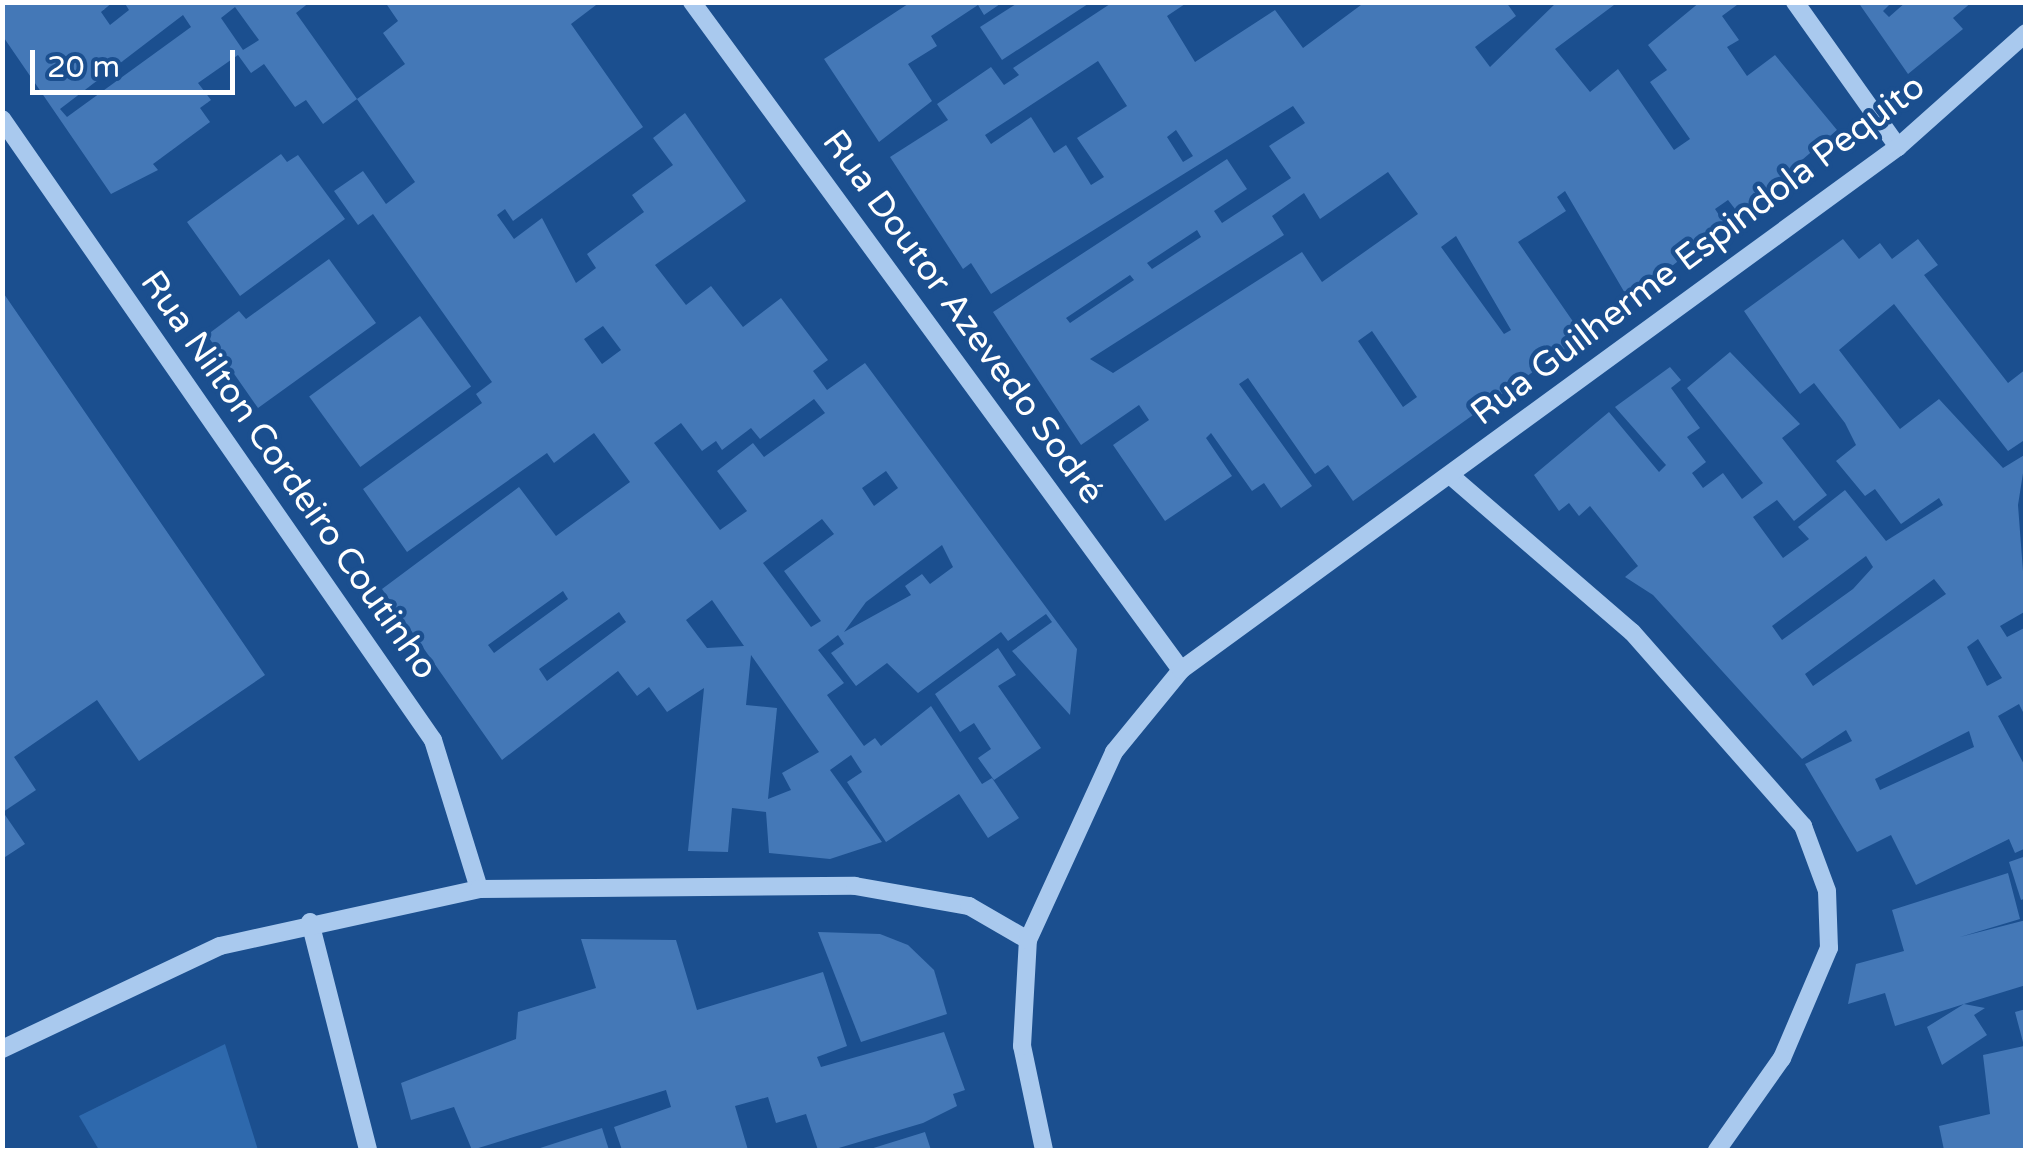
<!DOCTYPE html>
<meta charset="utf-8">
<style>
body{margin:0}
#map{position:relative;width:2028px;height:1153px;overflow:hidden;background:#1b4f8f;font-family:"Varela Round",sans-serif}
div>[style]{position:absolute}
.green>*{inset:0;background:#2e69ad}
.building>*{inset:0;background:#4478b7;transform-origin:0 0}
.minor>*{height:18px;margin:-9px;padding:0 9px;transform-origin:9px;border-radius:9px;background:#a9c9ee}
span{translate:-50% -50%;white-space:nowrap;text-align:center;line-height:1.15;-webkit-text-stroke:9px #1b4f8f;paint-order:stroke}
.street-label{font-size:35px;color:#fff}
.frame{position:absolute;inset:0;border:5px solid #fff;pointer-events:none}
.scale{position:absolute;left:30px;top:50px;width:205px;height:45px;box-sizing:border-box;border:5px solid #fff;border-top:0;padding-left:12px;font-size:30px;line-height:35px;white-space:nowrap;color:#fff;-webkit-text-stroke:8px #1b4f8f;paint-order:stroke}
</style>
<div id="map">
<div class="green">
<i style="clip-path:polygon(225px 1044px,258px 1150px,99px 1150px,79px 1116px)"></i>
</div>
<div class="building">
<i style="clip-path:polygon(evenodd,2px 2px,113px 2px,101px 12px,110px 25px,129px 10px,124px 2px,310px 2px,296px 13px,357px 99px,405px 64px,383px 33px,398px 21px,385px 2px,600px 2px,571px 24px,643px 127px,513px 221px,505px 209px,497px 215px,514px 239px,542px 218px,576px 283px,596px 268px,587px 254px,644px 212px,632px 195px,673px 165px,653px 138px,685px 113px,746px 201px,655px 265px,686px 305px,711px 286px,743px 327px,781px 298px,828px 360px,813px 371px,827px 390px,865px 363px,1077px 649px,1070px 715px,1012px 651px,1052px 622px,1046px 614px,1008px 641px,1001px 632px,918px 693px,887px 663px,856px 686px,831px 653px,844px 644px,838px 635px,818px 650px,844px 683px,827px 695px,864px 746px,875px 738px,881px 746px,931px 706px,982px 784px,992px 778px,1019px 818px,988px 838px,959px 794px,886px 842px,847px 782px,862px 772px,851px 755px,830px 770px,882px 842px,830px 859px,769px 853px,766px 812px,732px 808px,728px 852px,688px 851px,704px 688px,667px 712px,649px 687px,637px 696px,618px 671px,502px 760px,382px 589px,519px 487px,556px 536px,630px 482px,594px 433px,554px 463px,547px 453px,407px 552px,363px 489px,482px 403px,476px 394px,492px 382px,373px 214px,358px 225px,334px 191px,363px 171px,386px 204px,415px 182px,357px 99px,323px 124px,306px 100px,295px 107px,264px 64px,251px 73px,238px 55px,198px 83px,211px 100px,200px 108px,210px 122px,153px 164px,158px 170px,111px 194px,2px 35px,2px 2px,235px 7px,259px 40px,243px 50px,221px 18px,235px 7px,2px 2px,183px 15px,191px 27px,67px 117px,60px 109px,183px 15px,2px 2px,603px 326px,621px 350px,602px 364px,584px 339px,603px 326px,2px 2px,814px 399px,825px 413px,764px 457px,753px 443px,717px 471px,747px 511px,720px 530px,654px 443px,681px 423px,702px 451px,716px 441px,722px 450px,751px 428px,760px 439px,814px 399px,2px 2px,886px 471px,898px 488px,874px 506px,862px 488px,886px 471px,2px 2px,822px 519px,834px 534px,784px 571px,821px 621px,811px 627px,763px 563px,822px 519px,2px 2px,942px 545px,953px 567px,930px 584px,922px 574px,905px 586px,911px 595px,844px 632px,866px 602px,942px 545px,2px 2px,563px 591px,568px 599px,494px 653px,488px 645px,563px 591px,2px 2px,712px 600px,744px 646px,707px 648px,686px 620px,712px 600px,2px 2px,619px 612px,626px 622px,547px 681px,539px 669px,619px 612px,2px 2px,751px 655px,819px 752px,782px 773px,791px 790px,768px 799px,777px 708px,746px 705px,751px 655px)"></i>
<i style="clip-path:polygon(911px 2px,1003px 2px,984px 15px,978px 5px,931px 36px,937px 46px,908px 64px,932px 101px,879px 142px,824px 59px)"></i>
<i style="clip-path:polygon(1019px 2px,1091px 2px,1002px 60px,980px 27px)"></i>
<i style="clip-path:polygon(evenodd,1113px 2px,1188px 2px,1167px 16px,1195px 62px,1275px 10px,1303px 48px,1365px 2px,1506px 2px,1516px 16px,1475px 47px,1490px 67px,1557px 2px,1618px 2px,1555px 49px,1590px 92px,1618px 69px,1674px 150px,1690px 139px,1650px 82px,1667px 70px,1648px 45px,1700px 2px,1741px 2px,1722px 16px,1739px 40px,1727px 47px,1747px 76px,1775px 55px,1837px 130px,1739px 214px,1728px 200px,1715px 209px,1725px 224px,1629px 300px,1565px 191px,1557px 197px,1566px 211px,1518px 242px,1583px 336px,1353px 501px,1328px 465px,1315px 474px,1248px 378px,1239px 384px,1312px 486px,1281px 508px,1264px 483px,1252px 491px,1211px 433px,1206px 438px,1232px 476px,1165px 521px,1113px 445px,1149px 420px,1139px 405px,1081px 445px,993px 312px,1227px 159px,1247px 189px,1214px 211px,1222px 223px,1291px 178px,1269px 146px,1305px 123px,1293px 106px,991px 294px,971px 263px,963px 269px,890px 157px,948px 120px,937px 104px,991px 67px,1004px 85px,1019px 75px,1013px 68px,1113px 2px,1098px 61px,1127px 106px,1077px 138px,1104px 177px,1091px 185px,1066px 145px,1054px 153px,1031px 117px,991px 144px,985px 135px,1098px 61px,1113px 2px,1176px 130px,1193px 156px,1183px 162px,1167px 137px,1176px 130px,1113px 2px,1388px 172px,1418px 214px,1322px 282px,1302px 252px,1113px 373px,1090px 359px,1284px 235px,1272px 216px,1304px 193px,1320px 219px,1388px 172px,1113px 2px,1197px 230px,1201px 237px,1152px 269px,1147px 263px,1197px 230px,1113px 2px,1456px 236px,1511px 330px,1504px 334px,1441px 247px,1456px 236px,1113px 2px,1130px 275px,1134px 280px,1070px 323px,1066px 318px,1130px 275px,1113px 2px,1372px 331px,1417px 397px,1403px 407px,1358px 341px,1372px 331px)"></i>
<i style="clip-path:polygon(1858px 2px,1892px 2px,1883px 11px,1889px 17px,1906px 2px,1972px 2px,1953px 18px,1963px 29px,1908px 74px)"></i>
<i style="clip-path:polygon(281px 154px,287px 162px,298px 155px,345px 219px,240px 296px,187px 222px)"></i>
<i style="clip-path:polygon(evenodd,1843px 239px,1859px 259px,1880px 243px,1892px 259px,1918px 239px,1938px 265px,1924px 275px,2008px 383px,2026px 369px,2026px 439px,2008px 451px,1894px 304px,1839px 350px,1900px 429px,1939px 399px,2003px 468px,2026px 454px,2018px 505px,2026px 611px,2000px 626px,2007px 637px,2026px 627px,2026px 718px,2019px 704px,1998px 716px,2026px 768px,2026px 848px,2015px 853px,2009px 839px,1916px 885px,1891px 835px,1857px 852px,1805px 764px,1852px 741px,1846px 730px,1802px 759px,1653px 595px,1625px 577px,1638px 566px,1590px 506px,1579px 516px,1569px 503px,1559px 511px,1534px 475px,1609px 412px,1659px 472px,1666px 465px,1615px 407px,1670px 367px,1681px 380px,1671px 388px,1700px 428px,1687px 437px,1706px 462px,1692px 473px,1703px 488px,1723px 473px,1742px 499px,1763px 483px,1687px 388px,1730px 352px,1800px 424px,1782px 438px,1827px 495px,1794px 521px,1777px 500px,1753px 517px,1783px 558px,1809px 539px,1798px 527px,1845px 490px,1886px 541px,1943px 505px,1939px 498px,1901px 524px,1875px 489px,1865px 496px,1836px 461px,1856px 445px,1845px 423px,1814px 383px,1800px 394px,1744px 311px,1843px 239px,1866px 556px,1873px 567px,1853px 589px,1782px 640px,1772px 626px,1866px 556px,1843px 239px,1934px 579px,1946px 594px,1813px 686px,1805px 674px,1934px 579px,1843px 239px,1978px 639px,2002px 678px,1987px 686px,1967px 647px,1978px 639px,1843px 239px,1969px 731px,1974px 747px,1880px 790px,1875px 779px,1969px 731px)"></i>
<i style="clip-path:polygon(329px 259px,376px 323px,258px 408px,207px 335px,239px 311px,246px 319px)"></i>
<i style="clip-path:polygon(2px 291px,265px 675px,139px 761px,97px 700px,14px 757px,36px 790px,3px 812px,25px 844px,2px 859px)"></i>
<i style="left:420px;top:316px;width:87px;height:137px;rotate:54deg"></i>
<i style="clip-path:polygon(998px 648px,1016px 675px,998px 686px,1041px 748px,994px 780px,978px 758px,991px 749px,974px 723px,960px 732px,935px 694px)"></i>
<i style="clip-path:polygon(2026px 856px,2026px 898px,2021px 900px,2009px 862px)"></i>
<i style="clip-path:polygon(2008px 873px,2020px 919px,1960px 937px,2026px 920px,2026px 985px,1964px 1004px,1985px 1008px,1974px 1015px,1987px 1035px,1942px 1065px,1927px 1027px,1964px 1004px,1895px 1026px,1885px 993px,1848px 1004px,1856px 964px,1904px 951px,1892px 910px)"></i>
<i style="clip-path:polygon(818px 932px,880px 934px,908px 945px,934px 970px,947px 1014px,861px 1042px)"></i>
<i style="clip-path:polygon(581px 939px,676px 940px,697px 1010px,823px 972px,847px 1046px,817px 1057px,821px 1067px,944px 1032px,965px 1090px,953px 1094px,957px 1106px,923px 1123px,832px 1150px,818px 1150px,806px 1114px,776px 1123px,768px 1097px,735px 1106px,748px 1150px,622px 1150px,614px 1127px,671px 1107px,666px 1090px,472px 1150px,454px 1107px,411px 1120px,401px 1083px,516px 1039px,518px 1012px,596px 988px)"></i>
<i style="clip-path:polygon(2026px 1009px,2026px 1150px,1944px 1150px,1939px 1126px,1990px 1114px,1983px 1055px,2024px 1046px,2015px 1012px)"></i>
<i style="clip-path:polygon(602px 1128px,609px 1150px,534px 1150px)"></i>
<i style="clip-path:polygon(925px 1132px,931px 1150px,867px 1150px)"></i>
</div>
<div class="minor">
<i style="left:692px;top:2px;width:828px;rotate:53.79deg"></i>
<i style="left:1795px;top:2px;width:178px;rotate:54.6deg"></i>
<i style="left:2px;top:119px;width:756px;rotate:55.24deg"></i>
<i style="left:433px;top:740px;width:156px;rotate:72.8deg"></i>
<i style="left:1451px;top:476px;width:239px;rotate:40.8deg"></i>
<i style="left:1632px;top:632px;width:259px;rotate:48.6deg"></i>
<i style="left:1803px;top:826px;width:69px;rotate:69.7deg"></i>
<i style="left:1827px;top:891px;width:57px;rotate:88deg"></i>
<i style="left:1829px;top:948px;width:120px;rotate:113.1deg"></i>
<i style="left:1782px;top:1058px;width:113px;rotate:125.2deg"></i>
<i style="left:310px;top:922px;width:235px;rotate:75.7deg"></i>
<i style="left:2px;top:1049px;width:241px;rotate:-25.3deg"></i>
<i style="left:220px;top:946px;width:265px;rotate:-12.4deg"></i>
<i style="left:479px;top:889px;width:376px;rotate:-0.5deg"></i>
<i style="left:855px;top:886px;width:116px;rotate:10deg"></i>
<i style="left:969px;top:906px;width:68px;rotate:30deg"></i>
<i style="left:1044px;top:1150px;width:106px;rotate:-101.9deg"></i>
<i style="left:1022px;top:1046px;width:106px;rotate:-86.8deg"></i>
<i style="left:1028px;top:940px;width:207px;rotate:-65.4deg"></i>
<i style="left:1114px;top:752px;width:106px;rotate:-50.7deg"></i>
<i style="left:1181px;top:670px;width:887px;rotate:-36.11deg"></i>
<i style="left:1898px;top:147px;width:171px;rotate:-41.7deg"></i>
</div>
<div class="street-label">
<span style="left:1698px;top:250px;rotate:-37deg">Rua Guilherme Espindola Pequito</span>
<span style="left:963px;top:317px;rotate:54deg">Rua Doutor Azevedo Sodré</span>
<span style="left:289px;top:475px;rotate:55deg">Rua Nilton Cordeiro Coutinho</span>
</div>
<div class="frame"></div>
<div class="scale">20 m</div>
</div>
